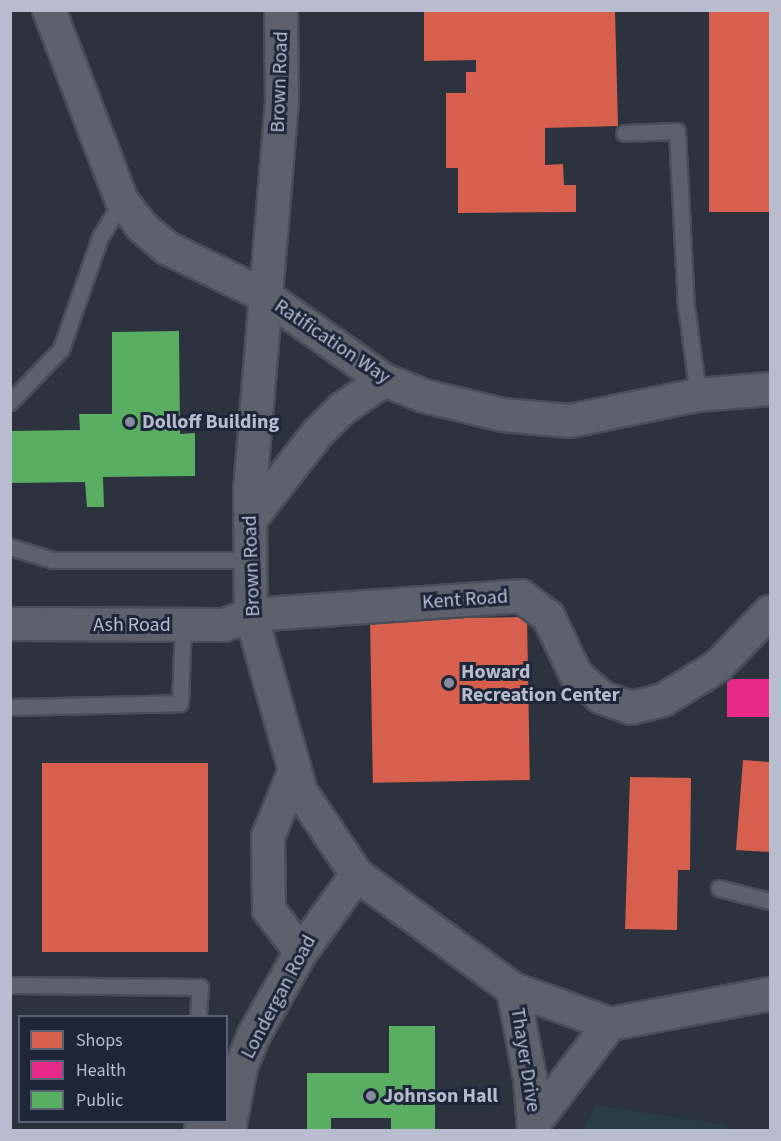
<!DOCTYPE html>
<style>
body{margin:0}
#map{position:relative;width:781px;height:1141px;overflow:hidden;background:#2c323e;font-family:"Source Sans 3",sans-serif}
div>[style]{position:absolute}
.green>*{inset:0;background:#283d45}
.shops>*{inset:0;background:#d6604d;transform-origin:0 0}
.health>*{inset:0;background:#e7298a;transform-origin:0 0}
.public>*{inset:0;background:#5aae61}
.roads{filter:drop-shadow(2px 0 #494d57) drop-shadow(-2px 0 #494d57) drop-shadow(0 2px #494d57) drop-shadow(0 -2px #494d57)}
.lane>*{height:15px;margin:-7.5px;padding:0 7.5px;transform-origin:7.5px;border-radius:7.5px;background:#5d616b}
.street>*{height:32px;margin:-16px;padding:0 16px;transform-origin:16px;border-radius:16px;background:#5d616b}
.dots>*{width:16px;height:16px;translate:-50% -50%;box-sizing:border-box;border:3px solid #1e263a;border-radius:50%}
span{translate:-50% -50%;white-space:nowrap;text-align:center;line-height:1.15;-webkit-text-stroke:6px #1e263a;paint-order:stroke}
.street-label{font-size:20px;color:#b7bdce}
.poi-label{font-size:20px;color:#b7bdce;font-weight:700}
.left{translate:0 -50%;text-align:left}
.frame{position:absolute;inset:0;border:12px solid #b7bdce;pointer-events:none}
.legend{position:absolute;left:18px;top:1015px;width:210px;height:108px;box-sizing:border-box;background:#1e263a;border:2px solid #5b6275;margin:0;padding:8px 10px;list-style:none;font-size:18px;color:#b7bdce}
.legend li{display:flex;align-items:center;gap:12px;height:30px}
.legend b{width:30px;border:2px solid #5b6275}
</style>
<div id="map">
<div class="green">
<i style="clip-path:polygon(595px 1105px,726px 1125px,723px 1130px,584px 1130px)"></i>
</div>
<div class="shops">
<i style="clip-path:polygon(424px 10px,615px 10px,618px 126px,545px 128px,545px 165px,563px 164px,564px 185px,576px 185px,576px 212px,458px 213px,458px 168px,446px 168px,446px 93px,466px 93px,466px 72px,476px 72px,476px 60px,424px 61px)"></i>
<i style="left:709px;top:10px;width:61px;height:202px"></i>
<i style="left:527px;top:617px;width:163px;height:157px;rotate:89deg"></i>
<i style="clip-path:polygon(743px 760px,770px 762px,770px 852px,736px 850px)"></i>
<i style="left:208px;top:763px;width:189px;height:166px;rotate:90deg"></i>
<i style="clip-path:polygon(630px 777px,691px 778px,690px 870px,678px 870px,677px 930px,625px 929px)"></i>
</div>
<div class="health">
<i style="left:770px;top:679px;width:38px;height:43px;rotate:90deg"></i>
</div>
<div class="public">
<i style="clip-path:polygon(179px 331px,180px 434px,195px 433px,195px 476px,103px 477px,104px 507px,87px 507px,85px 482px,10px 483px,10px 431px,80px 430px,79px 414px,112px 414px,112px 332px)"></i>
<i style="clip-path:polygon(389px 1026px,435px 1026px,435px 1130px,391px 1130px,391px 1118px,331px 1118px,331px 1130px,307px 1130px,307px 1073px,389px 1073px)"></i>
</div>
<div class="roads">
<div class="lane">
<i style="left:624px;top:133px;width:53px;rotate:-2.2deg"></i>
<i style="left:677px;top:131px;width:175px;rotate:87.1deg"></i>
<i style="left:686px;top:306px;width:90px;rotate:82.3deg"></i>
<i style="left:10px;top:402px;width:74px;rotate:-46.1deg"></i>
<i style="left:61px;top:349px;width:119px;rotate:-70.8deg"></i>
<i style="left:100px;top:237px;width:42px;rotate:-58.6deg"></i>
<i style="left:10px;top:547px;width:45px;rotate:16.8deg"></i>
<i style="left:53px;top:560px;width:197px"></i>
<i style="left:10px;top:707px;width:170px;rotate:-1.3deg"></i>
<i style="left:180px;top:703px;width:77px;rotate:-87.8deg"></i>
<i style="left:719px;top:888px;width:53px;rotate:14.3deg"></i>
<i style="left:10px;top:985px;width:190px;rotate:0.6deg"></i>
<i style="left:200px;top:987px;width:29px;rotate:94deg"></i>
<i style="left:192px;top:1130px;width:3px;rotate:-90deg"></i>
<i style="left:192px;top:1127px;width:27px;rotate:6deg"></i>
</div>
<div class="street">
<i style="left:49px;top:10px;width:204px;rotate:69.1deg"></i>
<i style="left:122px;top:201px;width:33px;rotate:52deg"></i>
<i style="left:142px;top:227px;width:33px;rotate:40deg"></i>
<i style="left:167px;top:248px;width:108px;rotate:25.9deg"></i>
<i style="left:264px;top:295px;width:147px;rotate:35.3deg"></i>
<i style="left:384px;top:380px;width:43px;rotate:21.8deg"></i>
<i style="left:424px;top:396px;width:81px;rotate:13.5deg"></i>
<i style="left:503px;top:415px;width:67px;rotate:5.1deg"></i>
<i style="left:570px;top:421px;width:131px;rotate:-11.5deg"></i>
<i style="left:698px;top:395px;width:72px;rotate:-4.8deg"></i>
<i style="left:281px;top:10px;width:91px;rotate:89.4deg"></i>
<i style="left:282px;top:101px;width:387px;rotate:94.7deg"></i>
<i style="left:250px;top:487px;width:128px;rotate:89.6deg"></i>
<i style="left:251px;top:615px;width:184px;rotate:74.2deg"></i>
<i style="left:301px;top:792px;width:100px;rotate:56deg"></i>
<i style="left:357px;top:875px;width:193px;rotate:36.2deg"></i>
<i style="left:513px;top:989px;width:103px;rotate:19.8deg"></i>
<i style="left:250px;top:520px;width:109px;rotate:-52.1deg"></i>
<i style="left:317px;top:434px;width:35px;rotate:-45deg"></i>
<i style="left:342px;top:409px;width:51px;rotate:-34.6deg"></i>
<i style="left:10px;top:624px;width:214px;rotate:0.3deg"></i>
<i style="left:224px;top:625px;width:29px;rotate:-20deg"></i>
<i style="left:251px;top:615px;width:271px;rotate:-4deg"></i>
<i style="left:521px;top:596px;width:34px;rotate:37deg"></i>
<i style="left:548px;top:616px;width:65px;rotate:64.6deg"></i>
<i style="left:576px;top:675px;width:33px;rotate:41deg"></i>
<i style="left:601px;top:697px;width:32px;rotate:20deg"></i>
<i style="left:631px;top:708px;width:33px;rotate:-14deg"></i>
<i style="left:663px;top:700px;width:65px;rotate:-31.7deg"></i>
<i style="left:718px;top:666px;width:75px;rotate:-46.1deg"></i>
<i style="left:295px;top:770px;width:72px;rotate:111.9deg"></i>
<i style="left:268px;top:837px;width:73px;rotate:89.2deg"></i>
<i style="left:269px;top:910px;width:53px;rotate:52.7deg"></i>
<i style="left:513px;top:989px;width:91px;rotate:79.2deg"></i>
<i style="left:530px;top:1078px;width:52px;rotate:85.6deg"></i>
<i style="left:535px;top:1122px;width:123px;rotate:-52.6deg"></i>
<i style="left:610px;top:1024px;width:163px;rotate:-10.6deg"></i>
<i style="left:229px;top:1130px;width:64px;rotate:-79.2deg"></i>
<i style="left:241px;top:1067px;width:35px;rotate:-68deg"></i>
<i style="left:254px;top:1035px;width:95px;rotate:-60.5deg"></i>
<i style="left:301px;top:952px;width:95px;rotate:-54deg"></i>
</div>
</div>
<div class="dots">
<i style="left:130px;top:422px;background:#868c9c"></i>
<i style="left:449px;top:683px;background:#868c9c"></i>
<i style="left:371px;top:1096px;background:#868c9c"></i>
</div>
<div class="street-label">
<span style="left:280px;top:82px;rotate:-88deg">Brown Road</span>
<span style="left:332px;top:342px;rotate:34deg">Ratification Way</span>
<span style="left:252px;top:566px;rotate:-92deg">Brown Road</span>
<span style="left:465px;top:600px;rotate:-4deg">Kent Road</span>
<span style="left:132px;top:625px">Ash Road</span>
<span style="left:279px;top:997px;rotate:-62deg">Londergan Road</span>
<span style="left:525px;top:1060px;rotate:81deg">Thayer Drive</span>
</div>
<div class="poi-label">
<span class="left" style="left:142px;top:422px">Dolloff Building</span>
<span class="left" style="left:461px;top:684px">Howard<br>Recreation Center</span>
<span class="left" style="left:383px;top:1096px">Johnson Hall</span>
</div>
<div class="frame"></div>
<ul class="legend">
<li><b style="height:16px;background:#d6604d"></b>Shops</li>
<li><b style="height:16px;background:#e7298a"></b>Health</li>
<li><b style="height:16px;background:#5aae61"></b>Public</li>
</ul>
</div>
